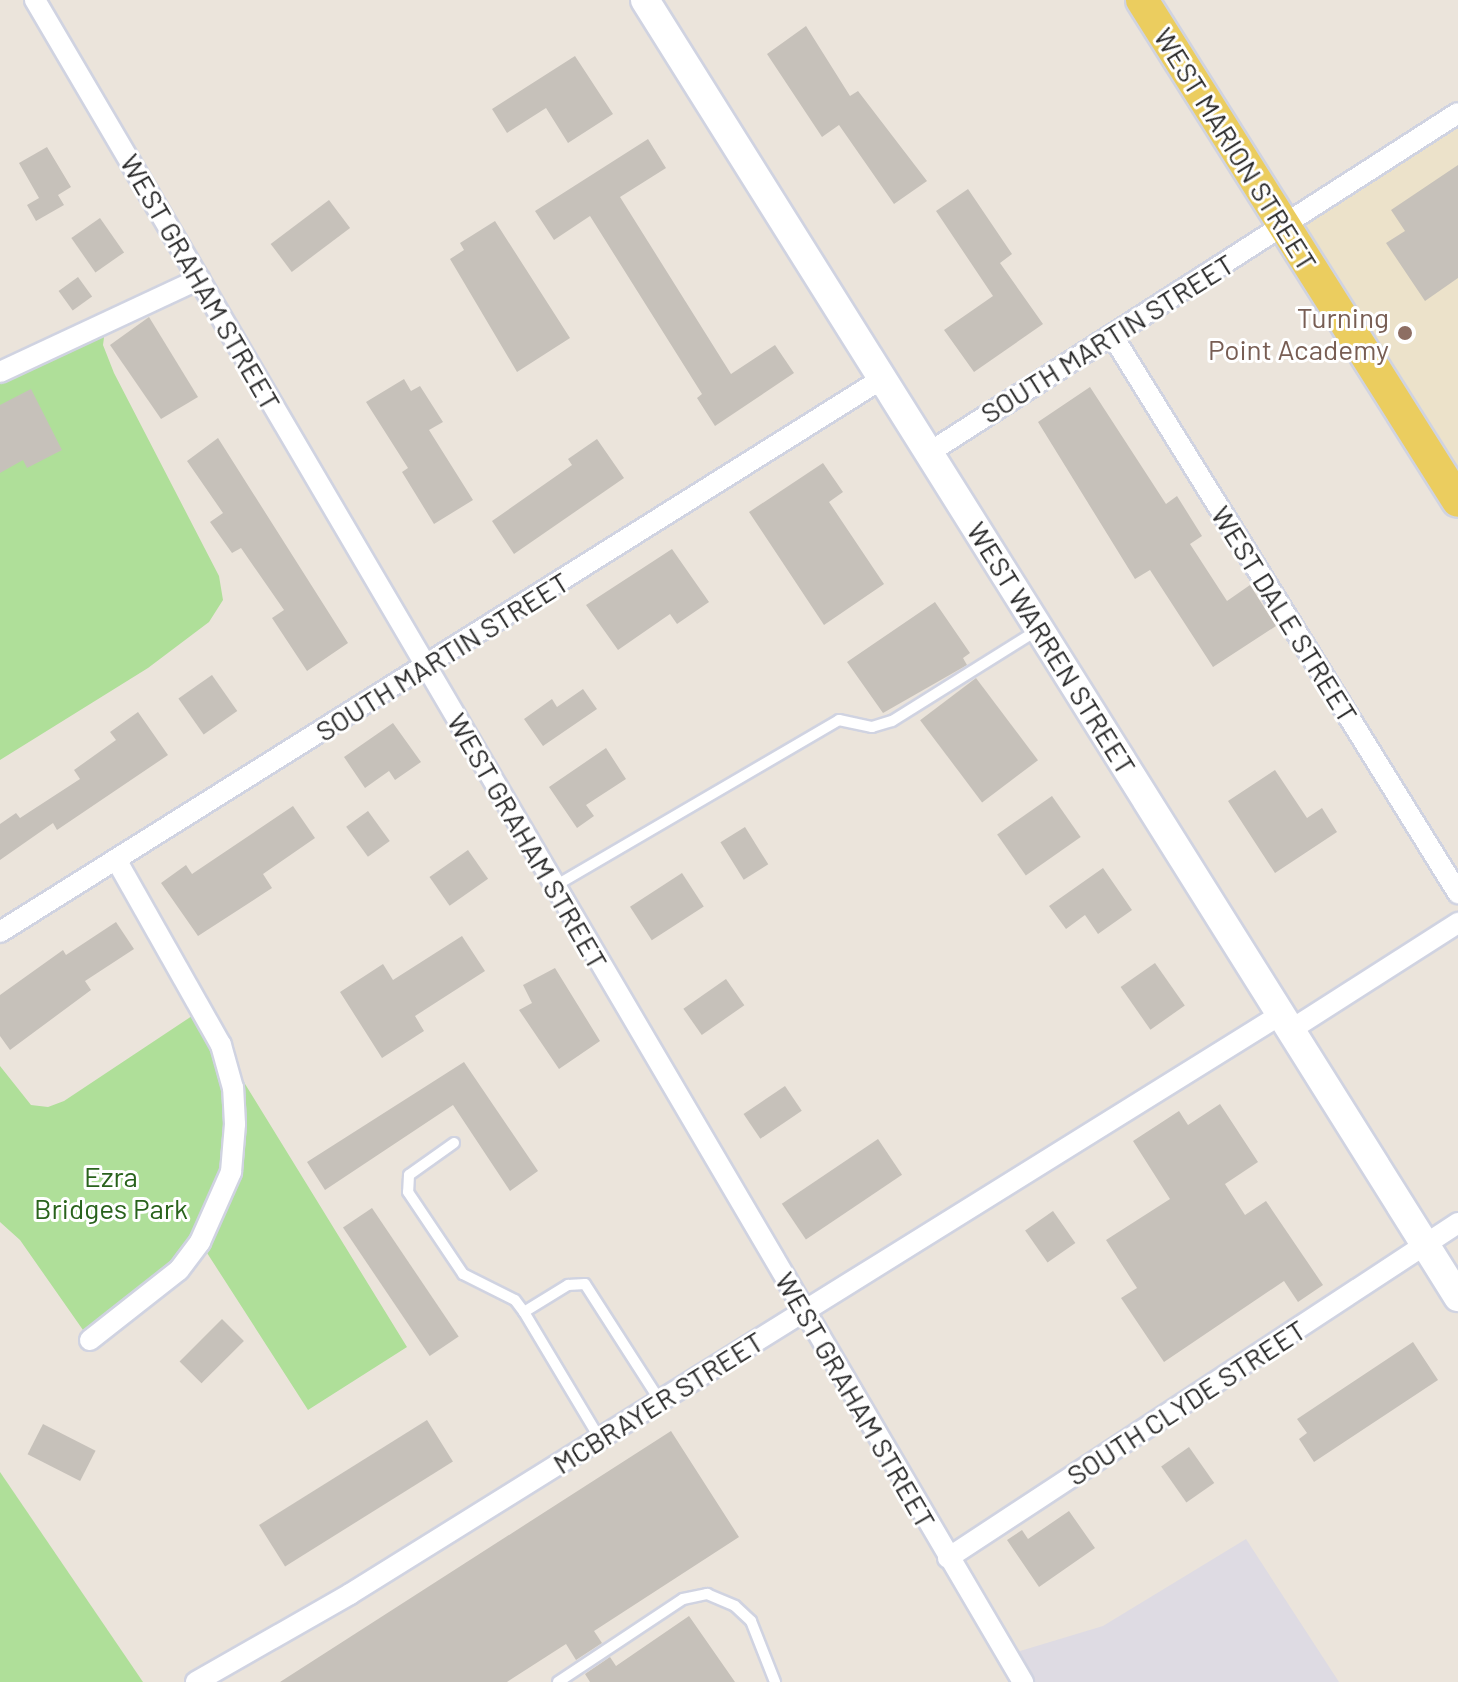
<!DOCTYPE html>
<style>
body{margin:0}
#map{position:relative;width:1458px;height:1682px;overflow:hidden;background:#ebe4db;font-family:Barlow,sans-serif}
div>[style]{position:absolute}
.industrial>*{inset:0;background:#dedbe3}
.education>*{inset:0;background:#ece2ca}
.green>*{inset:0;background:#afdf99}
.building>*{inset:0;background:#c6c1ba;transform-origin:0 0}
.roads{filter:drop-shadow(2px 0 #d0d3e1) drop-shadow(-2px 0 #d0d3e1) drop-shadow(0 2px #d0d3e1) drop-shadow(0 -2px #d0d3e1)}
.lane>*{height:10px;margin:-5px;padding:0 5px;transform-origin:5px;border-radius:5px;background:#fff}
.street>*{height:20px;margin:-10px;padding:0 10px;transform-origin:10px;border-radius:10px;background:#fff}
.secondary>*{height:28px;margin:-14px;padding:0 14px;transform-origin:14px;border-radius:14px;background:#fff}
.primary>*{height:32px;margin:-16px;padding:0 16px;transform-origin:16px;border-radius:16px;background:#ebcd5f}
.dots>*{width:22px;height:22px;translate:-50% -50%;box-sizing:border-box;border:4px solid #fff;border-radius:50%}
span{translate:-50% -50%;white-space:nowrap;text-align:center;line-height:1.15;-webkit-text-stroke:6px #fff;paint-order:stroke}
.street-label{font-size:28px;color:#292929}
.education-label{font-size:28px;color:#785e54}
.right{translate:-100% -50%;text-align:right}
.park-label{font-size:28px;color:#29621c}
</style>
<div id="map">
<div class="industrial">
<i style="clip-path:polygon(1246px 1539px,1339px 1682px,1023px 1682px,1007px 1655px,1103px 1626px)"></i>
</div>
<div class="education">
<i style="clip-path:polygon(1458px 113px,1458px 501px,1285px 225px)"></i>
</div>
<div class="green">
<i style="clip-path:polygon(106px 323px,103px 345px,114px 373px,219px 576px,223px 600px,209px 622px,148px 668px,0 760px,0 372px)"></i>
<i style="clip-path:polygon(204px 1008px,221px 1045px,407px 1347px,308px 1410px,200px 1242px,90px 1340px,20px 1240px,0 1222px,0 1066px,31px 1105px,48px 1107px,64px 1101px)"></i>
<i style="clip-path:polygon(0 1472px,143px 1682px,0 1682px)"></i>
</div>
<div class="building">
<i style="clip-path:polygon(806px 26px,850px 96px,858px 91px,927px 181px,894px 204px,839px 125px,822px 137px,767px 54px)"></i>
<i style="clip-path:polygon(575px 56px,613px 114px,568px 143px,546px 108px,507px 133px,492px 109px)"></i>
<i style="clip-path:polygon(648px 139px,666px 168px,620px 197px,731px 374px,775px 345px,794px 373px,715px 426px,697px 398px,702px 394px,590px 216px,554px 240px,535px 211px)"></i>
<i style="clip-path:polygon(47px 147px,71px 187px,58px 195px,64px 205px,36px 221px,27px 205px,39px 198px,19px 163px)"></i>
<i style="clip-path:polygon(1458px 165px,1458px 278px,1425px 301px,1386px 243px,1405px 231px,1391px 210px)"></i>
<i style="clip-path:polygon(968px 189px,1012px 254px,1000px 263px,1043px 324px,974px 372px,944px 330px,993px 296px,936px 211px)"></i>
<i style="left:329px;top:200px;width:35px;height:73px;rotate:53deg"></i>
<i style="left:100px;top:218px;width:42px;height:35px;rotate:55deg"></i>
<i style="clip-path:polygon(495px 221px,570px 338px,517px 372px,450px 259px,464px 250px,460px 243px)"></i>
<i style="left:78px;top:277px;width:24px;height:24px;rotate:54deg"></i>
<i style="clip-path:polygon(149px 317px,198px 397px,161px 419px,110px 345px)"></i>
<i style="clip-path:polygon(404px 379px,411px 391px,420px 386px,443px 422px,429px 430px,473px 500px,434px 524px,402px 472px,408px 468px,366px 402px)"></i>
<i style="clip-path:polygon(1090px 387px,1166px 504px,1177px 496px,1202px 536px,1190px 544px,1227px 601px,1250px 585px,1276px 626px,1213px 667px,1150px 570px,1135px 579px,1038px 422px)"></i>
<i style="clip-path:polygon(31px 389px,62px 450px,27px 468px,23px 460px,0 473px,0 405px)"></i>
<i style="clip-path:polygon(218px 438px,348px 643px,307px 671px,272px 618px,284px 610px,241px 548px,232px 553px,210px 522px,223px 513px,187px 461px)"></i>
<i style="clip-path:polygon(597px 439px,624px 478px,514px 554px,492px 521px,572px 465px,568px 459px)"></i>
<i style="clip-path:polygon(823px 463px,843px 492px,829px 502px,884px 584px,824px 625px,749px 512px)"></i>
<i style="clip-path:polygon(672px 549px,709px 602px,677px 624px,670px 614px,618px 650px,586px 605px)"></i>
<i style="clip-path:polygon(935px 602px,970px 653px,963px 658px,967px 665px,883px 713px,847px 662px)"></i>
<i style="left:212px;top:675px;width:44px;height:41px;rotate:55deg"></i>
<i style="left:976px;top:678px;width:103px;height:70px;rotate:53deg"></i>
<i style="clip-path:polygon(583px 689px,597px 709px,543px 746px,524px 719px,552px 699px,557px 707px)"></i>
<i style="clip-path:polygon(138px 712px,168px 755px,57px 830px,53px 823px,0 860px,0 824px,16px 813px,20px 818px,80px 779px,74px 770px,116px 740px,110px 732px)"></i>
<i style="clip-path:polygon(393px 723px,421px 762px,395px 780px,389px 771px,365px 788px,344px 757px)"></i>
<i style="clip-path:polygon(606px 748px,626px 779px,586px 805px,594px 816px,577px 828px,549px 787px)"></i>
<i style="clip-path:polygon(1275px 770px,1307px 818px,1322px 808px,1337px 832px,1275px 873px,1228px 801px)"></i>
<i style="left:1052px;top:796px;width:50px;height:67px;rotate:55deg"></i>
<i style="clip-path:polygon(293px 806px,315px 838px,263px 874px,272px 888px,198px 936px,161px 883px,186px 865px,192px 874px)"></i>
<i style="left:368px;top:811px;width:37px;height:27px;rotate:54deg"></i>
<i style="left:745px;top:827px;width:44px;height:29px;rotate:58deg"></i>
<i style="left:468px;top:850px;width:35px;height:47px;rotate:55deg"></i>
<i style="clip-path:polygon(1103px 868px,1132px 910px,1098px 934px,1085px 915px,1066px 929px,1049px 906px)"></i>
<i style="left:682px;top:873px;width:40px;height:62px;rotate:57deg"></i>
<i style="clip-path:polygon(116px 922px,134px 949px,85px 981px,91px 990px,10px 1050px,0 1036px,0 995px,63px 950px,66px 955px)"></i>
<i style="clip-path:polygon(462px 936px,485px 971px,415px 1016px,424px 1031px,382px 1058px,340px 992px,383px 964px,393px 980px)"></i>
<i style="left:1155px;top:963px;width:52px;height:42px;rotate:55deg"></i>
<i style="clip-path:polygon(555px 968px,600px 1041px,559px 1069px,519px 1010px,532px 1003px,523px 985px)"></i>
<i style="left:726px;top:979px;width:32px;height:52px;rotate:55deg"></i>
<i style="clip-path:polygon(464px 1062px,538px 1171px,510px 1191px,453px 1105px,325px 1190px,307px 1162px)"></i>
<i style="left:785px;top:1086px;width:30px;height:50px;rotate:56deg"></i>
<i style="clip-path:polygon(1220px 1104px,1258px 1162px,1225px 1184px,1245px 1215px,1266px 1201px,1323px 1285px,1298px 1302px,1284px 1281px,1164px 1362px,1121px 1298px,1137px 1288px,1106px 1240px,1170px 1199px,1133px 1141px,1179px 1111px,1188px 1125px)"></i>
<i style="left:878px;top:1139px;width:43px;height:116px;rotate:56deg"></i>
<i style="left:372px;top:1208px;width:155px;height:35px;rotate:56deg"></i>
<i style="left:1053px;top:1211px;width:39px;height:34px;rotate:55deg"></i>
<i style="left:222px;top:1319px;width:31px;height:60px;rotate:45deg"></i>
<i style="clip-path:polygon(1413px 1342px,1438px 1380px,1314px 1462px,1299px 1439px,1307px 1433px,1297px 1419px)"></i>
<i style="left:427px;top:1420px;width:49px;height:198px;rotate:58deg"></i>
<i style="left:43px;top:1424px;width:59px;height:34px;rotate:27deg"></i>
<i style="clip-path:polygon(671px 1431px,739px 1537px,594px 1631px,602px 1643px,576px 1660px,566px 1644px,507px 1682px,280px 1682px)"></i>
<i style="left:1189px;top:1447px;width:44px;height:34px;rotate:55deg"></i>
<i style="clip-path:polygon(1069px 1511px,1095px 1548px,1039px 1587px,1007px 1540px,1022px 1530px,1028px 1539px)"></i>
<i style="clip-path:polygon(689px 1616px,735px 1682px,590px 1682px,585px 1674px,610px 1657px,616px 1666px)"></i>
</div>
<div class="roads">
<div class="lane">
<i style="left:555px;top:886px;width:329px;rotate:-30.3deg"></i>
<i style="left:839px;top:720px;width:34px;rotate:12deg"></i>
<i style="left:872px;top:727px;width:21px;rotate:-17deg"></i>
<i style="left:892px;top:721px;width:170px;rotate:-32deg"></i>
<i style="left:454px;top:1143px;width:55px;rotate:144.6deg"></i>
<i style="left:409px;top:1175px;width:17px;rotate:93deg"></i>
<i style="left:408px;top:1192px;width:99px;rotate:56.1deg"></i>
<i style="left:463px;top:1274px;width:58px;rotate:26.6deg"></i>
<i style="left:515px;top:1300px;width:15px;rotate:53deg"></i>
<i style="left:600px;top:1439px;width:148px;rotate:-120.9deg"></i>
<i style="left:524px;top:1312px;width:52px;rotate:-31.5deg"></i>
<i style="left:568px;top:1285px;width:17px;rotate:-3deg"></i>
<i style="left:585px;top:1284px;width:139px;rotate:57.3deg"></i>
<i style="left:558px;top:1682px;width:150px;rotate:-33.6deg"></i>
<i style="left:683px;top:1599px;width:25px;rotate:-12deg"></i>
<i style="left:707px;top:1594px;width:30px;rotate:23deg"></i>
<i style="left:735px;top:1606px;width:22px;rotate:43deg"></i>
<i style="left:751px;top:1621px;width:66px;rotate:68.5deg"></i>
</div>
<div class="street">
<i style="left:35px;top:0;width:1951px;rotate:59.57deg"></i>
<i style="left:1112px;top:335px;width:657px;rotate:58.2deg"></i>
<i style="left:0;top:372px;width:220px;rotate:-25deg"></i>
<i style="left:930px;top:452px;width:627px;rotate:-32.7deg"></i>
<i style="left:0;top:932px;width:1042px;rotate:-32.1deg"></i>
<i style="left:1289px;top:1031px;width:201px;rotate:-32.6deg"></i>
<i style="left:90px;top:1340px;width:113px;rotate:-38.2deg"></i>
<i style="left:179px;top:1270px;width:35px;rotate:-53deg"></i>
<i style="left:200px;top:1242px;width:77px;rotate:-66.1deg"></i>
<i style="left:231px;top:1172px;width:48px;rotate:-85.2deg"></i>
<i style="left:235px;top:1124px;width:36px;rotate:-93deg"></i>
<i style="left:233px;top:1088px;width:45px;rotate:-105.6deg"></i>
<i style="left:221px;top:1045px;width:211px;rotate:-119.5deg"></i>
<i style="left:948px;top:1558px;width:610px;rotate:-33.3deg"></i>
<i style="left:196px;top:1682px;width:177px;rotate:-29.7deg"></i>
<i style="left:350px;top:1594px;width:1096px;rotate:-31.91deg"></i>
</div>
<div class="secondary">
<i style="left:645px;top:0;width:1531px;rotate:57.92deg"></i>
</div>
<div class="primary">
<i style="left:1142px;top:0;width:592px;rotate:57.76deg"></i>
</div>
</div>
<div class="dots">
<i style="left:1405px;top:333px;background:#8d6e63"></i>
</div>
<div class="street-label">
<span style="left:1236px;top:149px;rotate:58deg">WEST MARION STREET</span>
<span style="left:201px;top:282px;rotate:60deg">WEST GRAHAM STREET</span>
<span style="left:1107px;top:338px;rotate:-32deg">SOUTH MARTIN STREET</span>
<span style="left:1285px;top:614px;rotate:58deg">WEST DALE STREET</span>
<span style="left:1052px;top:648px;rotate:58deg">WEST WARREN STREET</span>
<span style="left:442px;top:656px;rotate:-32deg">SOUTH MARTIN STREET</span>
<span style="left:528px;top:841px;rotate:60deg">WEST GRAHAM STREET</span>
<span style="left:856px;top:1400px;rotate:60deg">WEST GRAHAM STREET</span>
<span style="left:658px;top:1402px;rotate:-32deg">MCBRAYER STREET</span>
<span style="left:1186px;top:1402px;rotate:-33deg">SOUTH CLYDE STREET</span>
</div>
<div class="education-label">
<span class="right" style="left:1389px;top:333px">Turning<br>Point Academy</span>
</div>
<div class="park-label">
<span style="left:111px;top:1192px">Ezra<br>Bridges Park</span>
</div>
</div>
